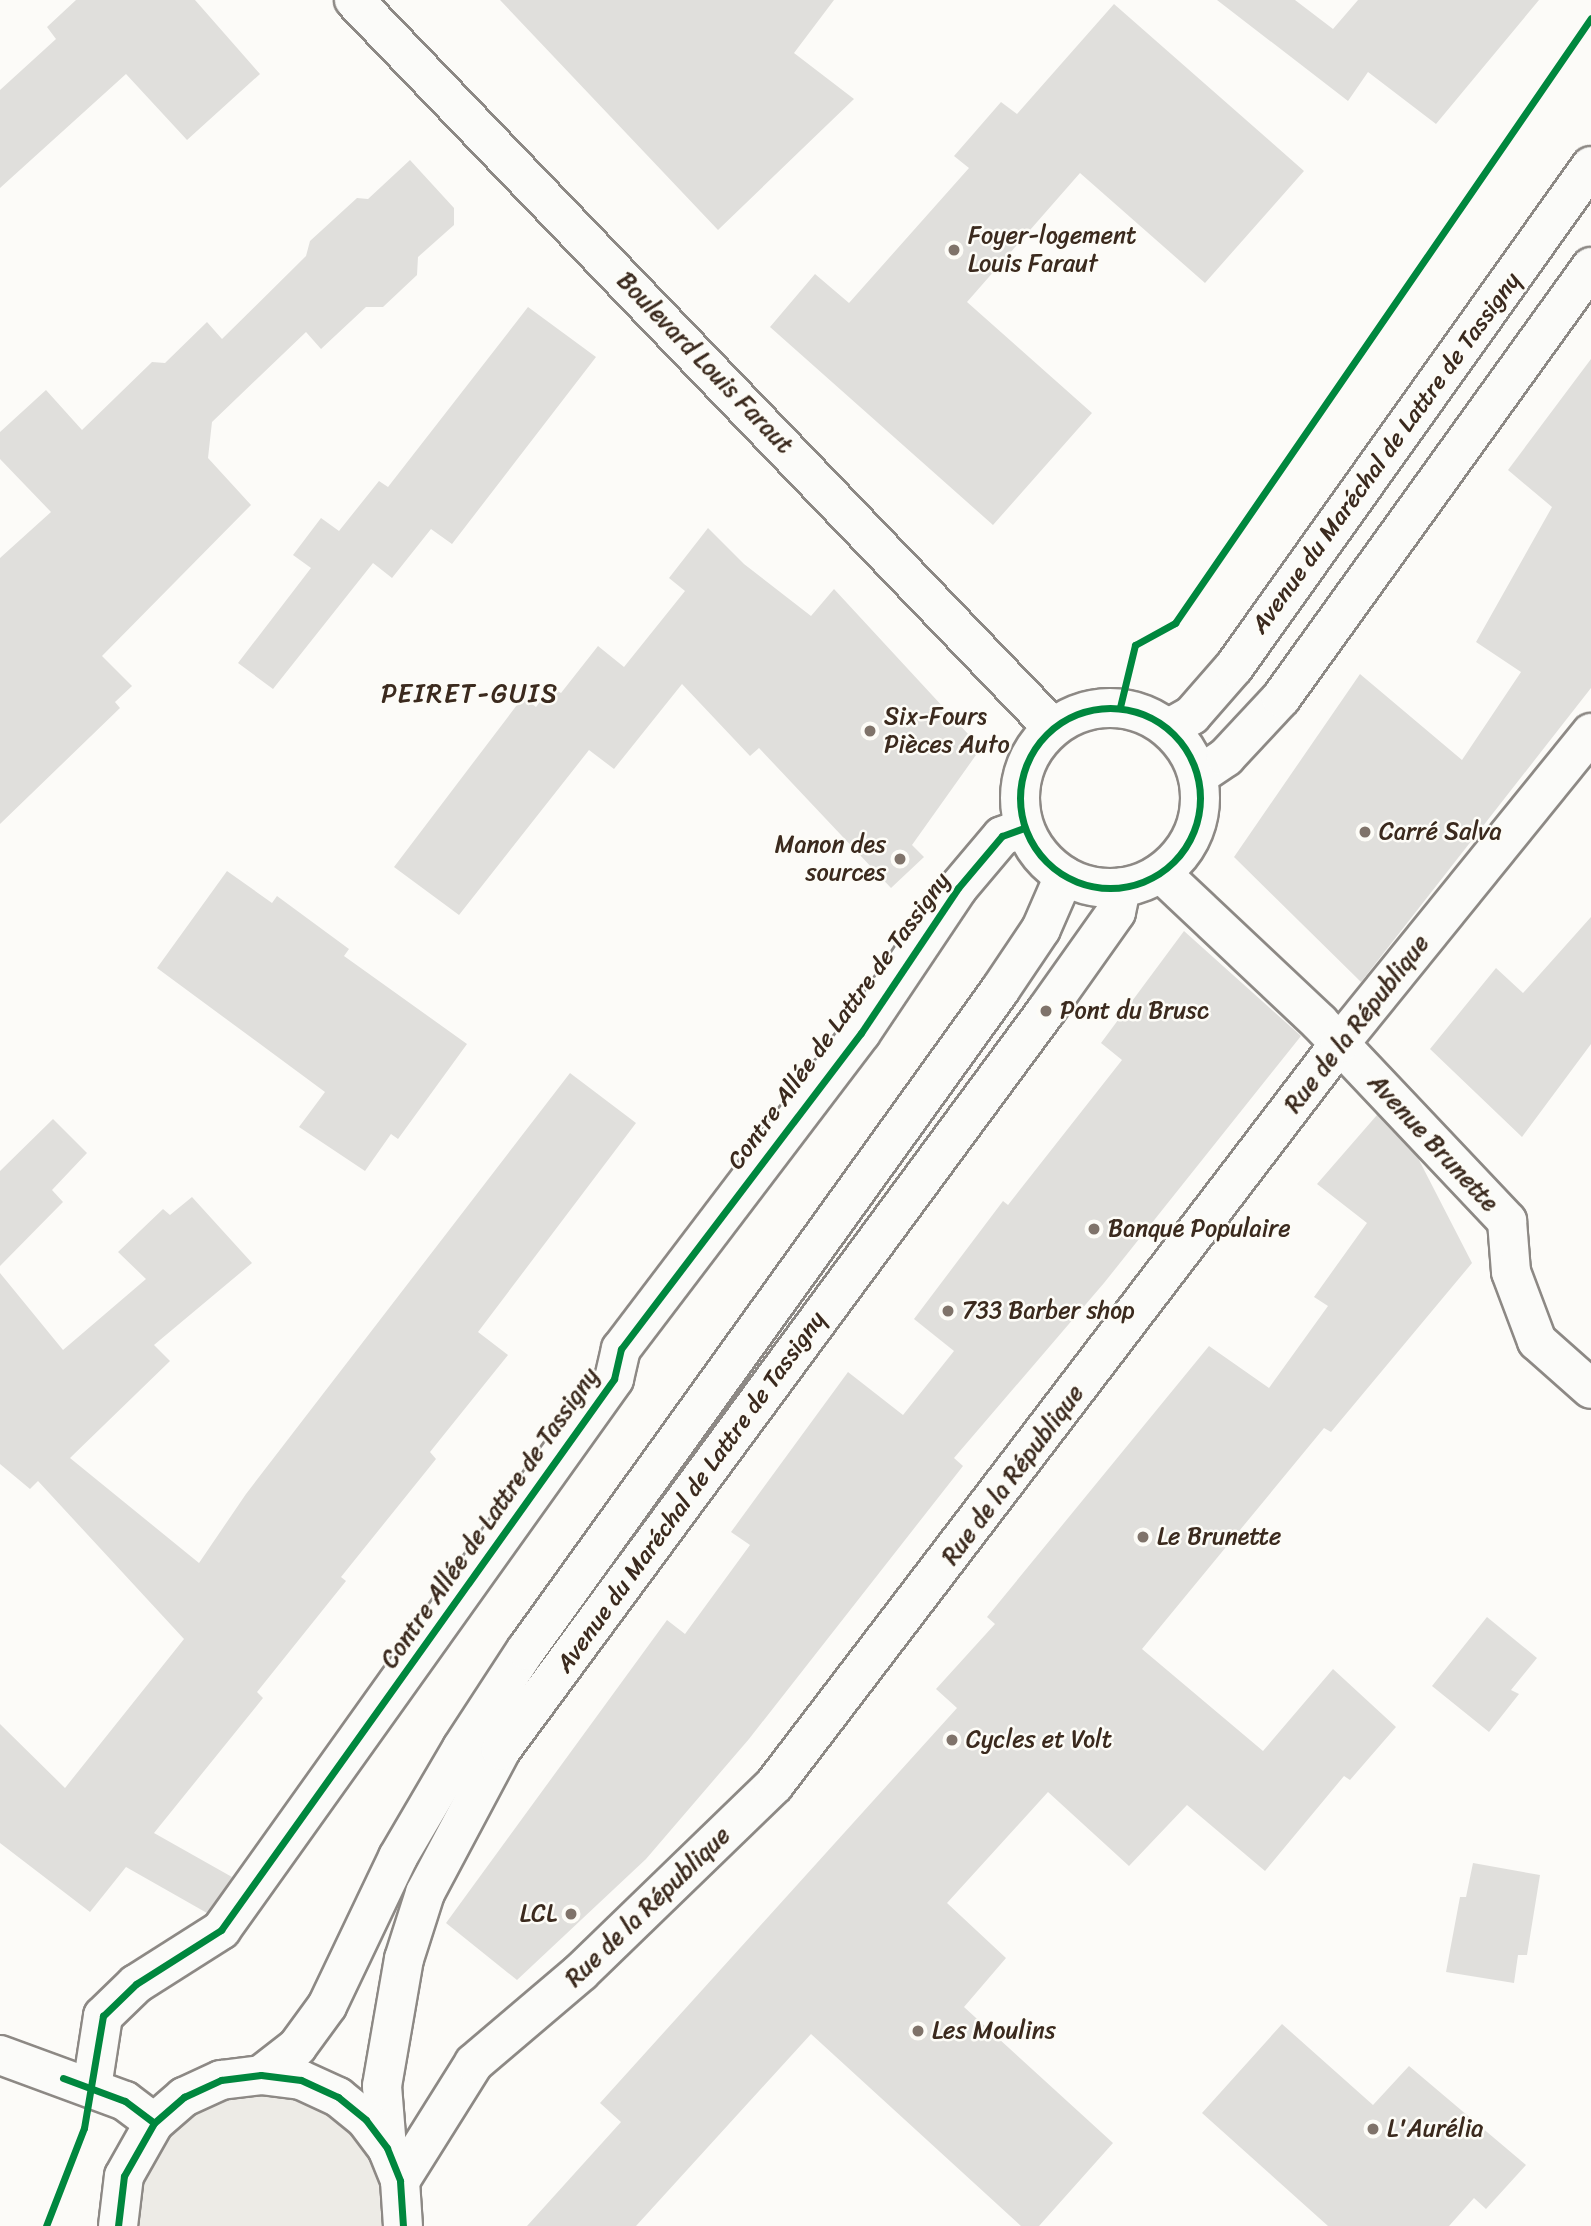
<!DOCTYPE html>
<meta charset="utf-8">
<style>
body{margin:0}
#map{position:relative;width:1591px;height:2226px;overflow:hidden;background:#fcfbf8;font-family:Sriracha,sans-serif}
div>[style]{position:absolute}
.green>*{inset:0;background:#edebe6}
.building>*{inset:0;background:#e0dfdc}
.roads{filter:drop-shadow(2px 0 #8d8985) drop-shadow(-2px 0 #8d8985) drop-shadow(0 2px #8d8985) drop-shadow(0 -2px #8d8985)}
.minor>*{height:38px;margin:-19px;padding:0 19px;transform-origin:19px;border-radius:19px;background:#fbfbf9}
.tertiary>*{height:38px;margin:-19px;padding:0 19px;transform-origin:19px;border-radius:19px;background:#fbfbf9}
.secondary>*{height:38px;margin:-19px;padding:0 19px;transform-origin:19px;border-radius:19px;background:#fbfbf9}
.primary>*{height:38px;margin:-19px;padding:0 19px;transform-origin:19px;border-radius:19px;background:#fbfbf9}
.primary>.ring{margin:-19px;padding:0;box-sizing:content-box;background:none;border:38px solid #fbfbf9;border-radius:50%}
.cycleway>*{height:7px;margin:-3.5px;padding:0 3.5px;transform-origin:3.5px;border-radius:3.5px;background:#00873e}
.cycleway>.ring{margin:-3.5px;padding:0;box-sizing:content-box;background:none;border:7px solid #00873e;border-radius:50%}
.dots>*{width:19px;height:19px;translate:-50% -50%;box-sizing:border-box;border:4px solid #fdfcf7;border-radius:50%}
span{translate:-50% -50%;white-space:nowrap;text-align:center;line-height:1.15;-webkit-text-stroke:5px #fdfcf7;paint-order:stroke}
.poi-label{font-size:24px;color:#3b2a1e}
.left{translate:0 -50%;text-align:left}
.right{translate:-100% -50%;text-align:right}
.street-label{font-size:24px;color:#3b2a1e}
.neighbourhood-label{font-size:26px;color:#3b2a1e;letter-spacing:2px}
</style>
<div id="map">
<div class="green">
<i style="clip-path:polygon(261px 2075px,366px 2120px,403px 2226px,118px 2226px,154px 2123px)"></i>
</div>
<div class="building">
<i style="clip-path:polygon(76px 0,195px 0,260px 74px,187px 140px,126px 74px,0 188px,0 90px,56px 39px,47px 27px)"></i>
<i style="clip-path:polygon(500px 0,834px 0,794px 53px,854px 99px,718px 230px)"></i>
<i style="clip-path:polygon(1217px 0,1295px 0,1333px 29px,1358px 0,1539px 0,1436px 124px,1368px 72px,1348px 101px)"></i>
<i style="clip-path:polygon(1114px 4px,1304px 171px,1205px 283px,1080px 173px,967px 302px,1092px 413px,993px 525px,770px 327px,815px 274px,849px 303px,969px 168px,954px 156px,1001px 102px,1017px 114px)"></i>
<i style="clip-path:polygon(410px 160px,454px 208px,454px 225px,418px 257px,417px 275px,383px 307px,366px 307px,321px 349px,306px 332px,212px 422px,208px 458px,251px 505px,102px 656px,132px 686px,115px 702px,120px 708px,0 824px,0 558px,51px 512px,0 459px,0 432px,46px 390px,82px 430px,152px 362px,165px 363px,207px 322px,222px 339px,306px 256px,310px 241px,357px 198px,368px 199px)"></i>
<i style="clip-path:polygon(528px 307px,596px 357px,452px 544px,431px 529px,392px 578px,373px 563px,273px 689px,238px 663px,311px 568px,293px 555px,321px 518px,339px 531px,379px 481px,388px 487px)"></i>
<i style="clip-path:polygon(1591px 359px,1591px 688px,1361px 982px,1234px 857px,1360px 674px,1462px 760px,1521px 672px,1476px 642px,1552px 507px,1508px 470px)"></i>
<i style="clip-path:polygon(708px 528px,744px 564px,811px 616px,834px 589px,981px 748px,912px 845px,924px 857px,891px 888px,759px 748px,750px 756px,682px 684px,614px 769px,589px 750px,459px 915px,394px 867px,523px 697px,536px 707px,551px 687px,561px 693px,598px 646px,624px 667px,685px 591px,669px 578px)"></i>
<i style="clip-path:polygon(227px 871px,272px 903px,277px 896px,349px 949px,344px 956px,467px 1044px,398px 1139px,391px 1134px,365px 1171px,299px 1127px,325px 1092px,157px 968px)"></i>
<i style="clip-path:polygon(1591px 917px,1591px 1044px,1522px 1137px,1430px 1049px,1496px 968px,1523px 993px)"></i>
<i style="clip-path:polygon(1184px 931px,1301px 1036px,1104px 1283px,954px 1458px,963px 1466px,749px 1739px,646px 1859px,517px 1980px,446px 1923px,667px 1620px,685px 1634px,750px 1545px,731px 1532px,848px 1372px,903px 1415px,954px 1351px,914px 1319px,1003px 1201px,1008px 1205px,1122px 1060px,1101px 1043px)"></i>
<i style="clip-path:polygon(570px 1073px,636px 1123px,478px 1332px,508px 1355px,430px 1452px,436px 1459px,341px 1577px,346px 1581px,257px 1692px,263px 1698px,154px 1833px,232px 1877px,207px 1913px,126px 1867px,90px 1912px,0 1843px,0 1724px,65px 1788px,184px 1639px,38px 1481px,30px 1489px,0 1464px,0 1273px,63px 1350px,146px 1279px,118px 1252px,163px 1209px,170px 1215px,192px 1197px,252px 1263px,154px 1345px,170px 1361px,70px 1458px,199px 1563px,246px 1494px)"></i>
<i style="clip-path:polygon(1377px 1115px,1418px 1158px,1472px 1263px,1331px 1432px,1324px 1428px,1142px 1649px,1263px 1751px,1333px 1669px,1396px 1727px,1350px 1780px,1344px 1776px,1265px 1871px,1187px 1805px,1129px 1866px,1048px 1792px,947px 1903px,1006px 1958px,964px 2007px,1113px 2143px,1039px 2226px,1021px 2226px,811px 2034px,636px 2226px,527px 2226px,621px 2122px,600px 2103px,957px 1708px,936px 1689px,995px 1624px,987px 1617px,1209px 1346px,1269px 1388px,1328px 1306px,1314px 1297px,1367px 1223px,1317px 1184px)"></i>
<i style="clip-path:polygon(53px 1119px,87px 1153px,52px 1190px,63px 1202px,0 1266px,0 1171px)"></i>
<i style="clip-path:polygon(1487px 1617px,1537px 1658px,1511px 1690px,1519px 1694px,1489px 1732px,1432px 1686px)"></i>
<i style="clip-path:polygon(1473px 1863px,1540px 1875px,1527px 1955px,1518px 1955px,1514px 1983px,1446px 1972px,1460px 1897px,1466px 1897px)"></i>
<i style="clip-path:polygon(1282px 2024px,1373px 2105px,1409px 2066px,1526px 2165px,1486px 2209px,1474px 2198px,1449px 2226px,1328px 2226px,1202px 2113px)"></i>
</div>
<div class="roads">
<div class="minor">
<i style="left:1161px;top:873px;width:217px;rotate:43.3deg"></i>
<i style="left:1319px;top:1022px;width:274px;rotate:46.6deg"></i>
<i style="left:1507px;top:1221px;width:51px;rotate:85.5deg"></i>
<i style="left:1511px;top:1272px;width:74px;rotate:69.4deg"></i>
<i style="left:1537px;top:1341px;width:72px;rotate:41.6deg"></i>
<i style="left:0;top:2055px;width:133px;rotate:20.2deg"></i>
<i style="left:125px;top:2101px;width:36px;rotate:37deg"></i>
<i style="left:92px;top:2087px;width:72px;rotate:-81.2deg"></i>
<i style="left:103px;top:2016px;width:46px;rotate:-44.1deg"></i>
<i style="left:136px;top:1984px;width:101px;rotate:-32.4deg"></i>
<i style="left:221px;top:1930px;width:677px;rotate:-54.5deg"></i>
<i style="left:614px;top:1379px;width:31px;rotate:-77deg"></i>
<i style="left:621px;top:1349px;width:397px;rotate:-52.8deg"></i>
<i style="left:861px;top:1033px;width:174px;rotate:-56.2deg"></i>
<i style="left:958px;top:888px;width:68px;rotate:-49.8deg"></i>
<i style="left:1002px;top:836px;width:23px;rotate:-20deg"></i>
</div>
<div class="tertiary">
<i style="left:354px;top:0;width:1009px;rotate:46.16deg"></i>
</div>
<div class="secondary">
<i style="left:400px;top:2181px;width:139px;rotate:-57.9deg"></i>
<i style="left:474px;top:2063px;width:140px;rotate:-40.4deg"></i>
<i style="left:581px;top:1972px;width:269px;rotate:-44.1deg"></i>
<i style="left:774px;top:1785px;width:933px;rotate:-52.66deg"></i>
<i style="left:1340px;top:1043px;width:399px;rotate:-51deg"></i>
</div>
<div class="primary">
<i class="ring" style="left:1020px;top:708px;width:142px;height:142px"></i>
<i style="left:1169px;top:728px;width:26px;rotate:-29deg"></i>
<i style="left:1192px;top:715px;width:64px;rotate:-48.8deg"></i>
<i style="left:1234px;top:667px;width:615px;rotate:-54.53deg"></i>
<i style="left:1198px;top:776px;width:34px;rotate:-34deg"></i>
<i style="left:1226px;top:757px;width:81px;rotate:-47deg"></i>
<i style="left:1281px;top:698px;width:531px;rotate:-54.27deg"></i>
<i style="left:261px;top:2075px;width:46px;rotate:-37.9deg"></i>
<i style="left:297px;top:2047px;width:51px;rotate:-53.8deg"></i>
<i style="left:327px;top:2006px;width:165px;rotate:-64.5deg"></i>
<i style="left:398px;top:1857px;width:126px;rotate:-59.6deg"></i>
<i style="left:462px;top:1748px;width:117px;rotate:-56.9deg"></i>
<i style="left:526px;top:1650px;width:813px;rotate:-54.31deg"></i>
<i style="left:1000px;top:990px;width:73px;rotate:-56.1deg"></i>
<i style="left:1041px;top:929px;width:58px;rotate:-66.5deg"></i>
<i style="left:387px;top:2148px;width:62px;rotate:-94.6deg"></i>
<i style="left:382px;top:2086px;width:129px;rotate:-80.2deg"></i>
<i style="left:404px;top:1959px;width:69px;rotate:-72.3deg"></i>
<i style="left:425px;top:1893px;width:162px;rotate:-62deg"></i>
<i style="left:501px;top:1750px;width:918px;rotate:-53.59deg"></i>
<i style="left:1046px;top:1011px;width:121px;rotate:-54.7deg"></i>
<i style="left:1116px;top:912px;width:25px;rotate:-78deg"></i>
<i style="left:118px;top:2226px;width:50px;rotate:-83.2deg"></i>
<i style="left:124px;top:2176px;width:61px;rotate:-60.5deg"></i>
<i style="left:154px;top:2123px;width:40px;rotate:-41deg"></i>
<i style="left:184px;top:2097px;width:41px;rotate:-24.7deg"></i>
<i style="left:221px;top:2080px;width:40px;rotate:-7.1deg"></i>
<i style="left:261px;top:2075px;width:40px;rotate:7.1deg"></i>
<i style="left:301px;top:2080px;width:41px;rotate:24.7deg"></i>
<i style="left:338px;top:2097px;width:36px;rotate:39deg"></i>
<i style="left:366px;top:2120px;width:35px;rotate:53deg"></i>
<i style="left:387px;top:2148px;width:35px;rotate:68deg"></i>
<i style="left:400px;top:2181px;width:45px;rotate:86.2deg"></i>
</div>
</div>
<div class="cycleway">
<i style="left:1120px;top:707px;width:64px;rotate:-76.4deg"></i>
<i style="left:1135px;top:645px;width:46px;rotate:-28.8deg"></i>
<i style="left:1175px;top:623px;width:734px;rotate:-55.49deg"></i>
<i class="ring" style="left:1020px;top:708px;width:173px;height:173px"></i>
<i style="left:63px;top:2078px;width:66px;rotate:20.4deg"></i>
<i style="left:125px;top:2101px;width:36px;rotate:37deg"></i>
<i style="left:46px;top:2226px;width:105px;rotate:-68.8deg"></i>
<i style="left:84px;top:2128px;width:114px;rotate:-80.4deg"></i>
<i style="left:103px;top:2016px;width:46px;rotate:-44.1deg"></i>
<i style="left:136px;top:1984px;width:101px;rotate:-32.4deg"></i>
<i style="left:221px;top:1930px;width:677px;rotate:-54.5deg"></i>
<i style="left:614px;top:1379px;width:31px;rotate:-77deg"></i>
<i style="left:621px;top:1349px;width:397px;rotate:-52.8deg"></i>
<i style="left:861px;top:1033px;width:174px;rotate:-56.2deg"></i>
<i style="left:958px;top:888px;width:68px;rotate:-49.8deg"></i>
<i style="left:1002px;top:836px;width:23px;rotate:-20deg"></i>
<i style="left:118px;top:2226px;width:50px;rotate:-83.2deg"></i>
<i style="left:124px;top:2176px;width:61px;rotate:-60.5deg"></i>
<i style="left:154px;top:2123px;width:40px;rotate:-41deg"></i>
<i style="left:184px;top:2097px;width:41px;rotate:-24.7deg"></i>
<i style="left:221px;top:2080px;width:40px;rotate:-7.1deg"></i>
<i style="left:261px;top:2075px;width:40px;rotate:7.1deg"></i>
<i style="left:301px;top:2080px;width:41px;rotate:24.7deg"></i>
<i style="left:338px;top:2097px;width:36px;rotate:39deg"></i>
<i style="left:366px;top:2120px;width:35px;rotate:53deg"></i>
<i style="left:387px;top:2148px;width:35px;rotate:68deg"></i>
<i style="left:400px;top:2181px;width:45px;rotate:86.2deg"></i>
</div>
<div class="dots">
<i style="left:954px;top:250px;background:#7f736a"></i>
<i style="left:870px;top:731px;background:#7f736a"></i>
<i style="left:1365px;top:832px;background:#7f736a"></i>
<i style="left:900px;top:859px;background:#7f736a"></i>
<i style="left:1046px;top:1011px;background:#7f736a"></i>
<i style="left:1094px;top:1229px;background:#7f736a"></i>
<i style="left:948px;top:1311px;background:#7f736a"></i>
<i style="left:1143px;top:1537px;background:#7f736a"></i>
<i style="left:952px;top:1740px;background:#7f736a"></i>
<i style="left:571px;top:1914px;background:#7f736a"></i>
<i style="left:918px;top:2031px;background:#7f736a"></i>
<i style="left:1373px;top:2129px;background:#7f736a"></i>
</div>
<div class="poi-label">
<span class="left" style="left:968px;top:250px">Foyer-logement<br>Louis Faraut</span>
<span class="left" style="left:884px;top:731px">Six-Fours<br>Pièces Auto</span>
<span class="left" style="left:1379px;top:832px">Carré Salva</span>
<span class="right" style="left:886px;top:859px">Manon des<br>sources</span>
<span class="left" style="left:1060px;top:1011px">Pont du Brusc</span>
<span class="left" style="left:1108px;top:1229px">Banque Populaire</span>
<span class="left" style="left:962px;top:1311px">733 Barber shop</span>
<span class="left" style="left:1157px;top:1537px">Le Brunette</span>
<span class="left" style="left:966px;top:1740px">Cycles et Volt</span>
<span class="right" style="left:557px;top:1914px">LCL</span>
<span class="left" style="left:932px;top:2031px">Les Moulins</span>
<span class="left" style="left:1387px;top:2129px">L'Aurélia</span>
</div>
<div class="street-label">
<span style="left:705px;top:363px;rotate:46deg">Boulevard Louis Faraut</span>
<span style="left:1386px;top:453px;rotate:-54deg">Avenue du Maréchal de Lattre de Tassigny</span>
<span style="left:839px;top:1021px;rotate:-54deg">Contre Allée de Lattre de Tassigny</span>
<span style="left:1357px;top:1024px;rotate:-52deg">Rue de la République</span>
<span style="left:1433px;top:1143px;rotate:47deg">Avenue Brunette</span>
<span style="left:1013px;top:1475px;rotate:-53deg">Rue de la République</span>
<span style="left:691px;top:1492px;rotate:-54deg">Avenue du Maréchal de Lattre de Tassigny</span>
<span style="left:490px;top:1518px;rotate:-55deg">Contre Allée de Lattre de Tassigny</span>
<span style="left:648px;top:1907px;rotate:-44deg">Rue de la République</span>
</div>
<div class="neighbourhood-label">
<span style="left:470px;top:694px">PEIRET-GUIS</span>
</div>
</div>
